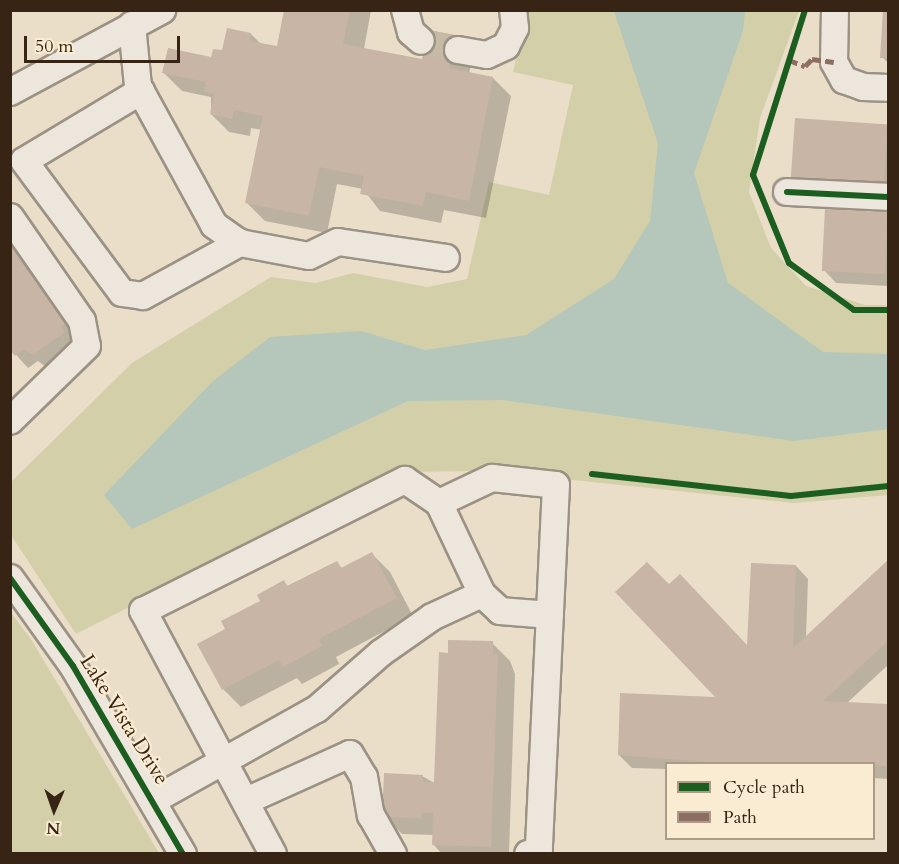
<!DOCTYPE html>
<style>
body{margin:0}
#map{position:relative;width:899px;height:864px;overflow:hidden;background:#eadec9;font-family:Cardo,serif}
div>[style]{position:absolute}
.green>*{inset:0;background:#d3cfa9}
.water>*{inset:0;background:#b4c7ba}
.shadow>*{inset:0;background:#0003}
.building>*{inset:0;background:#c8b5a5;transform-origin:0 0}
.minor-tunnel>*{height:26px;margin-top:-13px;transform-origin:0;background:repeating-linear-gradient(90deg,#c6b9a5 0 26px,transparent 0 39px)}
.roads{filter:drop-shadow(2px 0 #9b9284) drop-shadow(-2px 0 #9b9284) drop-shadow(0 2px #9b9284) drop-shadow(0 -2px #9b9284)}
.minor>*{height:26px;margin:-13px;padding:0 13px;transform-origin:13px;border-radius:13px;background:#ede6dd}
.quiet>*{height:4.5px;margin-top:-2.25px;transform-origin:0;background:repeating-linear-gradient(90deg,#8d6e63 0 9px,transparent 0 13.5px)}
.cycleway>*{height:6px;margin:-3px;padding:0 3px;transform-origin:3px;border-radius:3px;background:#1b5e20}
span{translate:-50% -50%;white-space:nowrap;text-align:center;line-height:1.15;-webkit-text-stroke:4.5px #faecd3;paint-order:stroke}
.street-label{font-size:21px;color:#382414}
.frame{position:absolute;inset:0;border:12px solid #382414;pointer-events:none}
.legend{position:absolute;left:665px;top:762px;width:210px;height:78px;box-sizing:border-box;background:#faecd3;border:2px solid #ac9c87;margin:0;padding:8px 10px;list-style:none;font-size:18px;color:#382414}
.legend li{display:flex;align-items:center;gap:12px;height:30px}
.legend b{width:30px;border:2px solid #ac9c87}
.north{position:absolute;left:24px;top:780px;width:60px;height:60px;-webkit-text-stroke:4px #faecd3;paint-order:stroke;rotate:182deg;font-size:16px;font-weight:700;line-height:24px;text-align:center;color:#382414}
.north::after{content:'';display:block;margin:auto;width:21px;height:27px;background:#382414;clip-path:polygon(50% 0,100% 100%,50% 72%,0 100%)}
.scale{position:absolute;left:24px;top:36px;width:156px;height:27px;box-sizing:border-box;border:3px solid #382414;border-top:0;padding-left:8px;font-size:18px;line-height:21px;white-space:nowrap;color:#382414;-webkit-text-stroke:4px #faecd3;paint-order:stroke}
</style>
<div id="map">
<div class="green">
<i style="clip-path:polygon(527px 11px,799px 11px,760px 118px,749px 192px,771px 248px,806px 286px,865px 305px,888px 305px,888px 495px,794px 503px,486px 471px,395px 472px,76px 634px,11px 535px,11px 482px,132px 363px,271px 277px,316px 283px,353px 273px,427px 287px,467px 279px,489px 182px,549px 195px,573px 85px,513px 72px)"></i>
<i style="clip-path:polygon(10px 611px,32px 641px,159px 853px,11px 853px)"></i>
</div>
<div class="water">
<i style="clip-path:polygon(614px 11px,745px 11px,743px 31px,694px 173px,728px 283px,823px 352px,888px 354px,888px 429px,794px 441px,502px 400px,408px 401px,132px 529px,104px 495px,212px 382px,270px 337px,361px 331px,425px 350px,526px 335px,614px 279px,650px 221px,658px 143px)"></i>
</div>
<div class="shadow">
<i style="clip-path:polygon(285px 10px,371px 10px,364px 49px,423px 61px,455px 37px,473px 55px,469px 74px,493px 78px,511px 96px,486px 218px,444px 210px,441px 223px,380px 211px,363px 189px,337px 184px,327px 233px,265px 221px,247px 203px,262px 130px,251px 128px,250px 136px,229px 132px,211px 114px,211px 97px,182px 91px,164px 73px,213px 59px,251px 34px,261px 44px,278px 48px)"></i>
<i style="clip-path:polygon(884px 10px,888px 10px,888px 63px,882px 57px)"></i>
<i style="clip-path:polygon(797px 120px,888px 125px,888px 199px,811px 194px,794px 176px)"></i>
<i style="clip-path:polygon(827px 211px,888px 214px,888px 286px,836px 283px,824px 270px)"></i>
<i style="clip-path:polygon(10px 238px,80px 334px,72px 340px,76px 345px,46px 367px,38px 361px,28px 368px,10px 348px)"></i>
<i style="clip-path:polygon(372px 554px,390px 572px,413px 616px,336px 657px,339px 664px,302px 684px,297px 678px,241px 707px,223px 689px,227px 630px,284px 582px,289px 587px,336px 562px,343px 569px)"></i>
<i style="clip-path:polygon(888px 562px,888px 665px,846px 704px,888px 706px,888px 779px,874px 778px,874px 764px,666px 764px,666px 769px,632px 768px,619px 755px,718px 698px,796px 566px,808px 579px,806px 638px)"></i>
<i style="clip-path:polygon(492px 643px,510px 661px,515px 674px,509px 854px,442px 854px,433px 844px,434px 835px,402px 834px,384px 816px,422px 776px,436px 784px,449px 654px)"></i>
</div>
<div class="building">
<i style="clip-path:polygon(284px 10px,350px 10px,343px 44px,422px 59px,428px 30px,456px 35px,449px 68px,493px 77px,469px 201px,426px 192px,423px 206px,360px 194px,364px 176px,319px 167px,309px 216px,245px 203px,263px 116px,234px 110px,232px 119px,210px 114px,214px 94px,204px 92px,206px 82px,162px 73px,168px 48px,211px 57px,213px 49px,222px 50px,227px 28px,251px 33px,250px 41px,277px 46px)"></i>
<i style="clip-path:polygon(883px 10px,888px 10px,888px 58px,880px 58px)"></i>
<i style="left:795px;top:118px;width:93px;height:59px;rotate:4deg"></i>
<i style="left:825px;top:209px;width:63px;height:62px;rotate:3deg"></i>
<i style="clip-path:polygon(10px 241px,68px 321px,61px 327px,65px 332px,33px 355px,24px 349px,15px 356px,10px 350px)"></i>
<i style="clip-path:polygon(372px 552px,397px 598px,319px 639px,322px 646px,283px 667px,279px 660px,222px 690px,197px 644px,225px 629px,221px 621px,260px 601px,257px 595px,284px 580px,287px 586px,337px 561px,341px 568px)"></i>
<i style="clip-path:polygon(888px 560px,888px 641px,823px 701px,888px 704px,888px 767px,874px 764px,732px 764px,618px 755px,620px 693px,715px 697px,615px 592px,647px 562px,669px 584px,680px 574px,747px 645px,751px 563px,796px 565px,793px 648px)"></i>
<i style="clip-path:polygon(448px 640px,493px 641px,493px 654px,498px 654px,491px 847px,432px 845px,433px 813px,421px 813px,421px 818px,382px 817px,384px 773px,423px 775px,423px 782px,434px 782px,439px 652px,448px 653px)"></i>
</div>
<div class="minor-tunnel">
<i style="left:421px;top:41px;width:38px;rotate:14deg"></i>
</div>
<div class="roads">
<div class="minor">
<i style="left:405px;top:10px;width:23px;rotate:75deg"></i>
<i style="left:411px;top:32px;width:13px;rotate:42deg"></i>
<i style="left:835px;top:10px;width:52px;rotate:91.1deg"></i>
<i style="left:834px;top:62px;width:21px;rotate:61deg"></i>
<i style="left:844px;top:80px;width:20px;rotate:20deg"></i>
<i style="left:863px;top:87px;width:25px;rotate:2deg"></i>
<i style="left:132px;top:25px;width:61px;rotate:84.4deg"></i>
<i style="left:138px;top:86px;width:158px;rotate:61.3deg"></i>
<i style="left:214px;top:225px;width:32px;rotate:35deg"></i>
<i style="left:240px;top:243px;width:70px;rotate:10.7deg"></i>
<i style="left:309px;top:256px;width:32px;rotate:-26deg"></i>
<i style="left:338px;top:242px;width:109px;rotate:8.4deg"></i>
<i style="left:458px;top:50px;width:29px;rotate:10deg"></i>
<i style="left:487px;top:55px;width:21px;rotate:-25deg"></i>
<i style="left:506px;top:46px;width:20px;rotate:-63deg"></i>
<i style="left:515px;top:28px;width:18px;rotate:-96deg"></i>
<i style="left:141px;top:91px;width:136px;rotate:149.1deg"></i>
<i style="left:24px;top:161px;width:164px;rotate:53.4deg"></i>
<i style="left:122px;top:293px;width:21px;rotate:8deg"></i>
<i style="left:143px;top:296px;width:111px;rotate:-28.7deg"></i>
<i style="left:10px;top:92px;width:173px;rotate:-28.3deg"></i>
<i style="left:787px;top:192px;width:101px;rotate:2.8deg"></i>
<i style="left:10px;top:217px;width:126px;rotate:55.3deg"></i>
<i style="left:82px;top:321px;width:25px;rotate:79deg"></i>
<i style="left:87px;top:346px;width:107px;rotate:135.8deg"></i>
<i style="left:439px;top:503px;width:101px;rotate:64.7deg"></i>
<i style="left:10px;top:578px;width:108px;rotate:54.4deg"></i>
<i style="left:73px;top:666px;width:218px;rotate:59.7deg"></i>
<i style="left:154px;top:800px;width:187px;rotate:-29.2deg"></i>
<i style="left:317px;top:709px;width:85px;rotate:-41.2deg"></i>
<i style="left:381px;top:653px;width:62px;rotate:-35.2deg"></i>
<i style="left:432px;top:617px;width:55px;rotate:-24.7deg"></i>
<i style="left:482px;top:594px;width:25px;rotate:43deg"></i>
<i style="left:500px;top:611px;width:50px;rotate:4.6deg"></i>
<i style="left:246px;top:801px;width:114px;rotate:-24.3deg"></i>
<i style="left:350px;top:754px;width:27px;rotate:59deg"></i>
<i style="left:364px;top:777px;width:39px;rotate:80deg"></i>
<i style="left:371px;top:815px;width:45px;rotate:60.6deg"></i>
<i style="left:273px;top:854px;width:276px;rotate:-118.1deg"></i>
<i style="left:143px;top:611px;width:293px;rotate:-26.6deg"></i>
<i style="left:405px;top:480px;width:41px;rotate:34.1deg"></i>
<i style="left:439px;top:503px;width:59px;rotate:-25.3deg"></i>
<i style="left:492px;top:478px;width:64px;rotate:6.2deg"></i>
<i style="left:556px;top:485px;width:367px;rotate:92.7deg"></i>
<i style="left:539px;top:852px;width:11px;rotate:170deg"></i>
</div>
</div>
<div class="quiet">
<i style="left:789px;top:60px;width:17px;rotate:21deg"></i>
<i style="left:805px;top:66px;width:10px;rotate:-45deg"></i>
<i style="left:812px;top:59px;width:22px;rotate:8deg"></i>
</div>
<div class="cycleway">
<i style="left:805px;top:10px;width:173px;rotate:107.5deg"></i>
<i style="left:753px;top:175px;width:95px;rotate:67.8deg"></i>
<i style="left:789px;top:263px;width:80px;rotate:35.9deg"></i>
<i style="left:854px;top:310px;width:34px"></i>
<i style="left:787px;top:192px;width:101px;rotate:2.8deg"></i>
<i style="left:592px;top:474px;width:200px;rotate:6.3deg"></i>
<i style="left:791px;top:496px;width:98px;rotate:-5.9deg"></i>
<i style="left:10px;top:578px;width:108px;rotate:54.4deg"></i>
<i style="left:73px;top:666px;width:218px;rotate:59.7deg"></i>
</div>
<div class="street-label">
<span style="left:124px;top:720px;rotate:58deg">Lake Vista Drive</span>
</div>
<div class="frame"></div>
<ul class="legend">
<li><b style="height:8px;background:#1b5e20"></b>Cycle path</li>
<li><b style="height:8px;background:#8d6e63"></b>Path</li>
</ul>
<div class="north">N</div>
<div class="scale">50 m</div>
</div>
